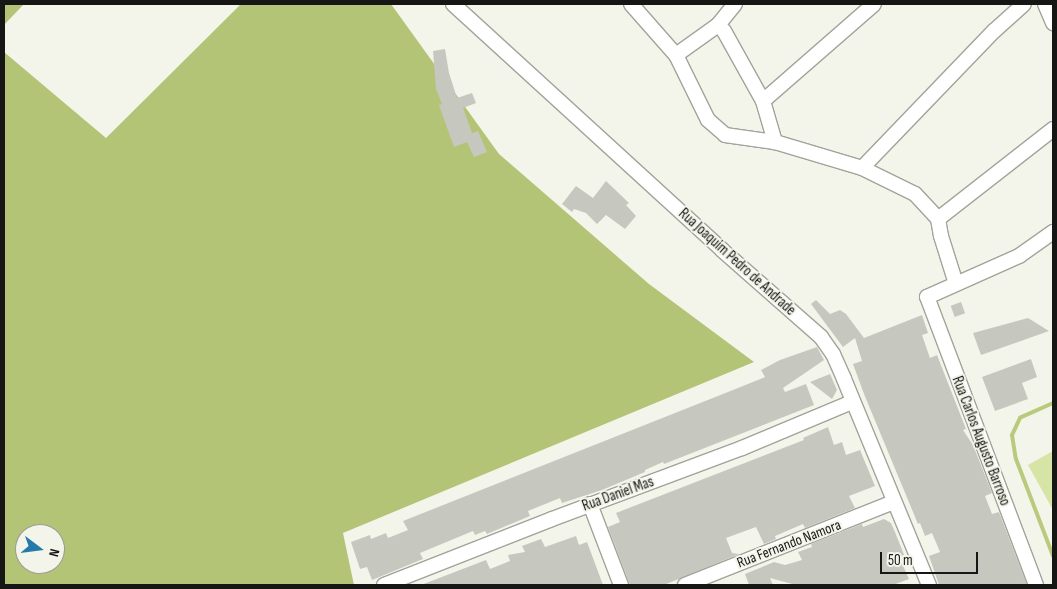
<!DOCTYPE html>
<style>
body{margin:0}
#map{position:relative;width:1057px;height:589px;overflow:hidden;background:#f3f5eb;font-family:"Sofia Sans Condensed",sans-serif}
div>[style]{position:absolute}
.green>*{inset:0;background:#d6e4a5}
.forest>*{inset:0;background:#b4c477}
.stream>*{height:4px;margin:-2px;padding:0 2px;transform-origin:2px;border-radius:2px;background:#baca7d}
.building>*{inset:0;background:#c6c8bf;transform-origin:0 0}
.roads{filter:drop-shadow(1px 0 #a1a49a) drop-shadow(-1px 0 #a1a49a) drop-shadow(0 1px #a1a49a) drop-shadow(0 -1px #a1a49a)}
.minor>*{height:14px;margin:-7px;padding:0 7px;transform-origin:7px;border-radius:7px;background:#fff}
span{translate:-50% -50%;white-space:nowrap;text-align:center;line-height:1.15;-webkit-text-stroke:4px #f3f5eb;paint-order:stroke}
.street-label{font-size:15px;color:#161714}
.frame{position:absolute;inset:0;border:5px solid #161714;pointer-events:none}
.north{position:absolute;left:15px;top:524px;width:50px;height:50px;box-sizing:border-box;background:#f3f5eb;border:1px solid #9b9c95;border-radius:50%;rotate:105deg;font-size:14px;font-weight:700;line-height:20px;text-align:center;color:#161714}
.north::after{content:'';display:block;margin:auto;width:18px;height:22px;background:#257aaa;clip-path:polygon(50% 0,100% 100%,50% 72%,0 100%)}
.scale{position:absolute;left:880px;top:552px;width:98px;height:22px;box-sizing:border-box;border:2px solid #161714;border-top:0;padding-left:6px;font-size:15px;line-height:18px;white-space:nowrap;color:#161714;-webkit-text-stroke:4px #f3f5eb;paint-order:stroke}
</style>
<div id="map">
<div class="green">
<i style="clip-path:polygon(1053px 451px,1053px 510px,1028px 465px)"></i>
</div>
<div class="forest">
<i style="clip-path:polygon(4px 4px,24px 4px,4px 25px)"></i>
<i style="clip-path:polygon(evenodd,241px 4px,391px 4px,499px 154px,649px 284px,754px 362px,343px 533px,354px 585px,4px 585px,4px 52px,106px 138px,241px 4px,25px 534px,55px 534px,55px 564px,25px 564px,25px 534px)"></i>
</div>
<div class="stream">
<i style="left:1053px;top:403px;width:36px;rotate:156deg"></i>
<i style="left:1020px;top:418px;width:19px;rotate:115deg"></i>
<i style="left:1012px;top:435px;width:24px;rotate:81deg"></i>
<i style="left:1016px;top:459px;width:104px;rotate:69.1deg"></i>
</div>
<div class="building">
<i style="clip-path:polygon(445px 49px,449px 73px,457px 98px,472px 93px,476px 103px,463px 108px,472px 133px,478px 131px,487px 152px,474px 157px,467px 142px,454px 147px,439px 105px,442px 104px,436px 89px,433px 51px)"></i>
<i style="clip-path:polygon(606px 181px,629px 203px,626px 205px,636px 216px,625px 229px,606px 215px,597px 224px,586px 213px,574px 209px,572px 212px,562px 204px,576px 186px,593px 198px)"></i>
<i style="clip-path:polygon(816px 300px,830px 314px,840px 310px,846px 314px,864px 338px,922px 315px,928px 333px,922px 335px,930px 358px,937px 355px,966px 429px,963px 430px,973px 445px,992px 493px,985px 496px,992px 514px,999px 512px,1027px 585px,939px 585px,929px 556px,940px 552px,932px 533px,925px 536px,920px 523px,918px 524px,864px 394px,853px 364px,862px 361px,855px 338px,843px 347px,811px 304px)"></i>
<i style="left:961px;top:302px;width:12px;height:11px;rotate:70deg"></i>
<i style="clip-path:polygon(1028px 318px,1049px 331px,981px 355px,973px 333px)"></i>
<i style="clip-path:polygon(817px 347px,824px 360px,783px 388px,785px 392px,806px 384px,814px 405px,664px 464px,663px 462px,645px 470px,645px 472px,602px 490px,562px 503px,560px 498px,528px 511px,530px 516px,487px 534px,485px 531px,475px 535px,473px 531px,420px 553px,423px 559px,372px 580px,367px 567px,360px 569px,351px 542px,370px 535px,371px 539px,386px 533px,388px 538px,408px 530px,403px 521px,733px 390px,765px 377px,761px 370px,780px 360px)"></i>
<i style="clip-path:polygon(1031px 359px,1037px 377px,1022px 383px,1028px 399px,995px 411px,982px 377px)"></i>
<i style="clip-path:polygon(830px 374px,837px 390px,832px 399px,810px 382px)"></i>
<i style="clip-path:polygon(828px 427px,834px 445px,842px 442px,846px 455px,860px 450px,875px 486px,849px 496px,855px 508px,805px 528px,803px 524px,775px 536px,776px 539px,764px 544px,756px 527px,726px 538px,732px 553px,739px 554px,664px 585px,630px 585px,608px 527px,620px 522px,616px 513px,804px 440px,803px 438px)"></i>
<i style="clip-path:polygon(884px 519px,891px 523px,895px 532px,905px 557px,900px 559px,909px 579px,893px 585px,796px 585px,770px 578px,773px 585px,749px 585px,745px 574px,774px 562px,785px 565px,802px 560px,798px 552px,812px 547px,811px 544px,862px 524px,863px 527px)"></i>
<i style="clip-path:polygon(576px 536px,579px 545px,587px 542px,603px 585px,421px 585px,486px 560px,490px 569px,510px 561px,508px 555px,525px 552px,522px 546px,541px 539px,545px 547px)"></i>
</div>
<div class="roads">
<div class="minor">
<i style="left:453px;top:4px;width:365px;rotate:42.4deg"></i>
<i style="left:722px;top:250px;width:132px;rotate:41.3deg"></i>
<i style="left:821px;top:337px;width:21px;rotate:55deg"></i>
<i style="left:833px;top:354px;width:27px;rotate:66deg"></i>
<i style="left:844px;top:379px;width:223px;rotate:67.6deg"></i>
<i style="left:631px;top:4px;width:68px;rotate:48.6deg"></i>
<i style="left:676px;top:55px;width:72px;rotate:63.8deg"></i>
<i style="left:708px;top:120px;width:23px;rotate:41deg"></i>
<i style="left:725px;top:135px;width:50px;rotate:8deg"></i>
<i style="left:735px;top:4px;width:27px;rotate:129deg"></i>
<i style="left:718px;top:25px;width:8px;rotate:45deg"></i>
<i style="left:724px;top:31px;width:80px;rotate:60.9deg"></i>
<i style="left:763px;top:101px;width:43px;rotate:73.7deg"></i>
<i style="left:775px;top:142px;width:91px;rotate:16.6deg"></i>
<i style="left:862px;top:168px;width:59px;rotate:26.1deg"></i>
<i style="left:915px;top:194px;width:34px;rotate:47deg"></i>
<i style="left:938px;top:219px;width:17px;rotate:80deg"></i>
<i style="left:941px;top:236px;width:50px;rotate:72.6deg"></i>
<i style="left:1045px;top:4px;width:21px;rotate:67deg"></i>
<i style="left:676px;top:55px;width:52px;rotate:-35.5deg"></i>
<i style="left:763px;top:101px;width:147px;rotate:-41.1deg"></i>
<i style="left:862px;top:168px;width:190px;rotate:-46.1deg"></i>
<i style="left:994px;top:31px;width:40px;rotate:-42deg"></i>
<i style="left:938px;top:219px;width:146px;rotate:-38deg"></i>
<i style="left:590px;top:504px;width:87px;rotate:69.1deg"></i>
<i style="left:384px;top:585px;width:180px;rotate:-21.4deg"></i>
<i style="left:552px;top:519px;width:203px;rotate:-20.5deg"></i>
<i style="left:742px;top:448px;width:119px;rotate:-22.7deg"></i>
<i style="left:685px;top:585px;width:225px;rotate:-21.7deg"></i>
<i style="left:1036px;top:585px;width:308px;rotate:-110.7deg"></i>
<i style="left:927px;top:297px;width:101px;rotate:-24deg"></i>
<i style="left:1019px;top:256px;width:42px;rotate:-35.2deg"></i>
</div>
</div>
<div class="street-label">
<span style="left:737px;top:262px;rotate:42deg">Rua Joaquim Pedro de Andrade</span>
<span style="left:981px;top:441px;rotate:69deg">Rua Carlos Augusto Barroso</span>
<span style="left:618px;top:494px;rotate:-20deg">Rua Daniel Mas</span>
<span style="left:789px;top:544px;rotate:-21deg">Rua Fernando Namora</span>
</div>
<div class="frame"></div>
<div class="north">N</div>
<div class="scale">50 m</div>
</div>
